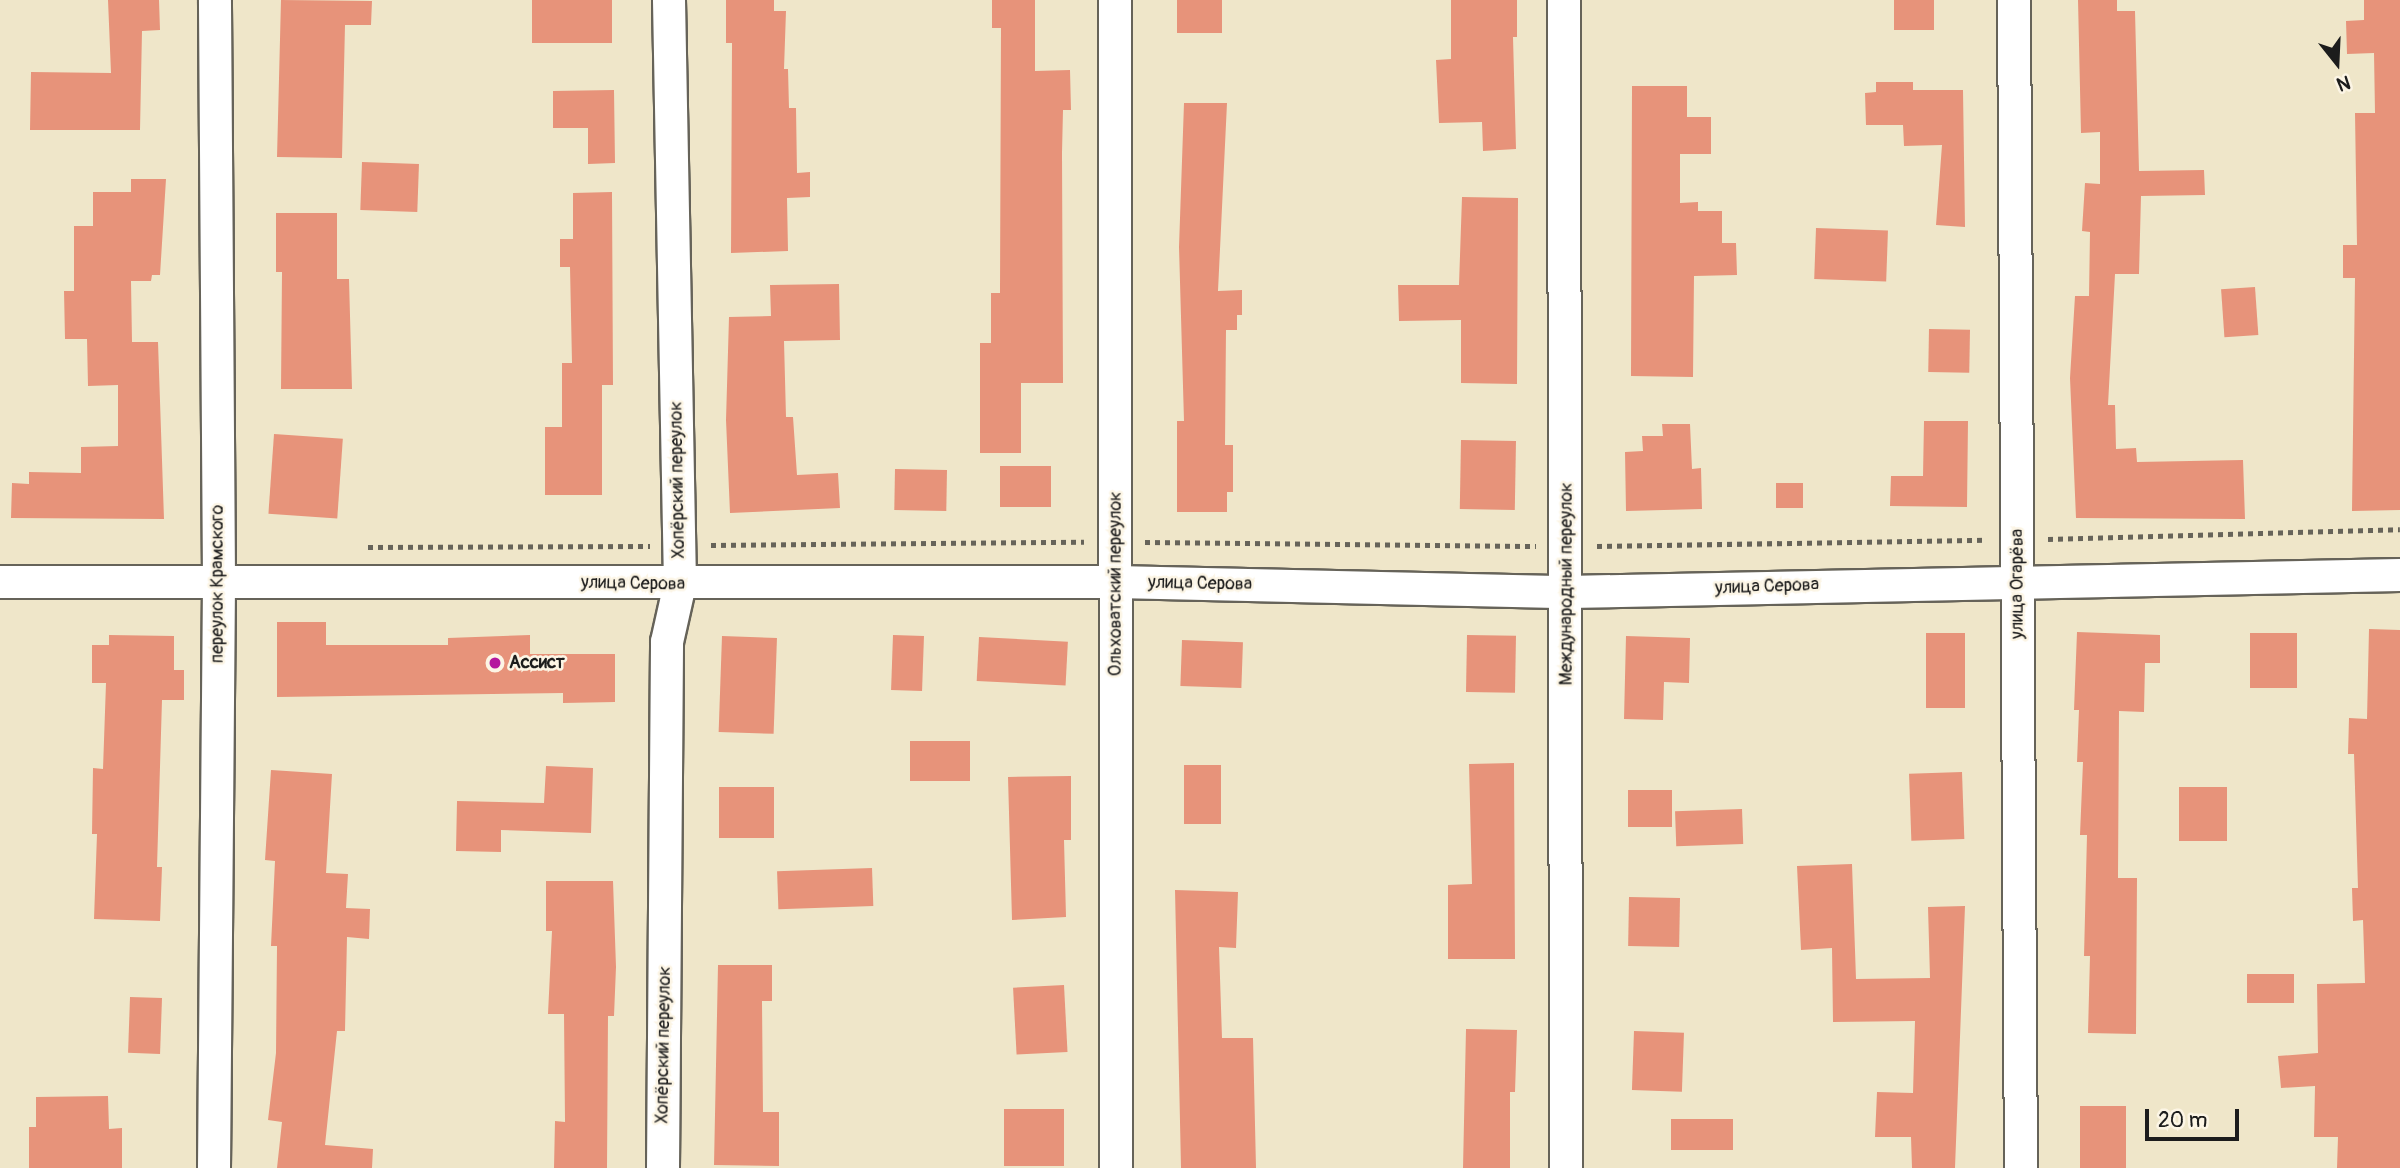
<!DOCTYPE html>
<meta charset="utf-8">
<style>
body{margin:0}
#map{position:relative;width:2400px;height:1168px;overflow:hidden;background:#efe6c9;font-family:Pangolin,sans-serif}
div>[style]{position:absolute}
.building>*{inset:0;background:#e7937a;transform-origin:0 0}
.path>*{height:4.5px;margin-top:-2.25px;transform-origin:0;background:repeating-linear-gradient(90deg,#666359 0 5px,transparent 0 10px)}
.roads{filter:drop-shadow(2px 0 #666359) drop-shadow(-2px 0 #666359) drop-shadow(0 2px #666359) drop-shadow(0 -2px #666359)}
.street>*{height:32px;margin:-16px;padding:0 16px;transform-origin:16px;border-radius:16px;background:#fff}
.dots>*{width:19px;height:19px;translate:-50% -50%;box-sizing:border-box;border:4px solid #fcf5e5;border-radius:50%}
span{translate:-50% -50%;white-space:nowrap;text-align:center;line-height:1.15;-webkit-text-stroke:5px #fcf5e5;paint-order:stroke}
.street-label{font-size:18px;color:#1c1c1c}
.poi-label{font-size:18px;color:#1c1c1c;font-weight:700}
.left{translate:0 -50%;text-align:left}
.north{position:absolute;left:2302px;top:28px;width:70px;height:70px;-webkit-text-stroke:5px #fcf5e5;paint-order:stroke;rotate:162deg;font-size:19px;font-weight:700;line-height:28px;text-align:center;color:#1c1c1c}
.north::after{content:'';display:block;margin:auto;width:24px;height:32px;background:#1c1c1c;clip-path:polygon(50% 0,100% 100%,50% 72%,0 100%)}
.scale{position:absolute;left:2145px;top:1109px;width:94px;height:32px;box-sizing:border-box;border:4px solid #1c1c1c;border-top:0;padding-left:9px;font-size:21px;line-height:24px;white-space:nowrap;color:#1c1c1c;-webkit-text-stroke:5px #fcf5e5;paint-order:stroke}
</style>
<div id="map">
<div class="building">
<i style="clip-path:polygon(108px 0,159px 0,160px 30px,142px 31px,140px 130px,30px 130px,31px 72px,111px 73px)"></i>
<i style="clip-path:polygon(281px 0,372px 1px,371px 25px,345px 25px,342px 158px,277px 157px)"></i>
<i style="left:532px;top:0;width:80px;height:43px"></i>
<i style="clip-path:polygon(726px 0,774px 0,774px 11px,786px 11px,784px 69px,788px 69px,789px 108px,796px 108px,797px 173px,810px 172px,810px 197px,787px 198px,788px 251px,731px 253px,732px 43px,726px 43px)"></i>
<i style="clip-path:polygon(992px 0,1035px 0,1035px 71px,1070px 70px,1071px 110px,1063px 110px,1062px 153px,1063px 383px,1021px 383px,1021px 453px,980px 453px,980px 343px,991px 343px,991px 293px,1000px 293px,1001px 28px,992px 28px)"></i>
<i style="left:1177px;top:0;width:45px;height:33px"></i>
<i style="clip-path:polygon(1451px 0,1517px 0,1517px 37px,1513px 37px,1516px 149px,1483px 151px,1482px 122px,1439px 123px,1436px 60px,1451px 59px)"></i>
<i style="left:1894px;top:0;width:40px;height:30px"></i>
<i style="clip-path:polygon(2078px 0,2117px 0,2117px 11px,2135px 11px,2139px 171px,2204px 170px,2205px 195px,2141px 196px,2139px 274px,2115px 274px,2108px 405px,2115px 405px,2116px 449px,2136px 448px,2137px 462px,2243px 460px,2245px 519px,2076px 518px,2070px 378px,2075px 296px,2089px 296px,2090px 232px,2082px 231px,2085px 183px,2100px 184px,2100px 132px,2081px 133px)"></i>
<i style="clip-path:polygon(2364px 0,2400px 0,2400px 510px,2352px 511px,2355px 278px,2343px 278px,2343px 245px,2357px 245px,2355px 113px,2375px 113px,2374px 53px,2347px 54px,2346px 21px,2364px 20px)"></i>
<i style="clip-path:polygon(1876px 82px,1913px 82px,1913px 90px,1963px 90px,1965px 227px,1936px 225px,1942px 145px,1904px 146px,1903px 125px,1866px 125px,1865px 93px,1876px 92px)"></i>
<i style="clip-path:polygon(1632px 86px,1687px 86px,1687px 117px,1711px 117px,1711px 154px,1680px 154px,1680px 203px,1698px 202px,1698px 211px,1722px 211px,1722px 243px,1736px 243px,1737px 275px,1694px 276px,1693px 377px,1631px 376px)"></i>
<i style="clip-path:polygon(614px 90px,615px 163px,588px 164px,588px 128px,553px 128px,553px 91px)"></i>
<i style="clip-path:polygon(1184px 103px,1227px 103px,1218px 291px,1242px 290px,1242px 315px,1237px 315px,1237px 330px,1226px 330px,1225px 445px,1233px 445px,1233px 492px,1227px 492px,1227px 512px,1177px 512px,1177px 421px,1184px 421px,1179px 247px)"></i>
<i style="left:362px;top:162px;width:57px;height:48px;rotate:2deg"></i>
<i style="clip-path:polygon(131px 179px,166px 179px,160px 275px,152px 275px,151px 281px,131px 281px,132px 342px,158px 342px,164px 519px,11px 518px,12px 483px,29px 484px,29px 472px,81px 473px,81px 447px,118px 446px,118px 385px,88px 386px,87px 339px,65px 339px,64px 291px,74px 291px,74px 226px,93px 226px,93px 192px,131px 192px)"></i>
<i style="clip-path:polygon(612px 192px,613px 385px,602px 385px,602px 495px,545px 495px,545px 427px,562px 427px,562px 363px,572px 363px,570px 267px,560px 267px,560px 239px,573px 239px,573px 193px)"></i>
<i style="clip-path:polygon(1462px 197px,1518px 198px,1517px 384px,1461px 383px,1461px 320px,1399px 321px,1398px 285px,1459px 285px)"></i>
<i style="clip-path:polygon(276px 213px,337px 213px,337px 279px,349px 279px,352px 389px,281px 389px,282px 272px,276px 272px)"></i>
<i style="left:1816px;top:228px;width:72px;height:51px;rotate:2deg"></i>
<i style="clip-path:polygon(839px 284px,840px 340px,784px 341px,786px 417px,793px 417px,797px 475px,838px 473px,840px 508px,730px 513px,726px 420px,729px 317px,771px 316px,770px 285px)"></i>
<i style="left:2255px;top:287px;width:48px;height:34px;rotate:86deg"></i>
<i style="left:1929px;top:329px;width:41px;height:43px;rotate:1deg"></i>
<i style="clip-path:polygon(1924px 421px,1968px 421px,1967px 507px,1890px 506px,1891px 476px,1923px 476px)"></i>
<i style="clip-path:polygon(1662px 424px,1690px 424px,1692px 469px,1701px 468px,1702px 509px,1626px 511px,1625px 452px,1643px 451px,1642px 436px,1663px 436px)"></i>
<i style="left:274px;top:434px;width:69px;height:80px;rotate:4deg"></i>
<i style="left:1461px;top:440px;width:55px;height:69px;rotate:1deg"></i>
<i style="left:1000px;top:466px;width:51px;height:41px"></i>
<i style="left:895px;top:469px;width:52px;height:41px;rotate:1deg"></i>
<i style="left:1776px;top:483px;width:27px;height:25px"></i>
<i style="clip-path:polygon(277px 622px,326px 622px,326px 645px,448px 645px,448px 638px,530px 635px,530px 654px,615px 654px,615px 702px,563px 703px,563px 693px,277px 697px)"></i>
<i style="clip-path:polygon(2369px 629px,2400px 630px,2400px 1168px,2337px 1168px,2338px 1137px,2314px 1137px,2315px 1086px,2281px 1088px,2278px 1056px,2318px 1053px,2317px 984px,2365px 983px,2363px 920px,2353px 921px,2352px 888px,2358px 888px,2354px 754px,2348px 754px,2349px 718px,2367px 719px)"></i>
<i style="clip-path:polygon(2077px 632px,2160px 635px,2160px 663px,2145px 663px,2144px 712px,2119px 711px,2118px 878px,2137px 878px,2136px 1034px,2088px 1033px,2090px 956px,2084px 956px,2087px 835px,2080px 835px,2083px 762px,2077px 762px,2079px 710px,2074px 710px)"></i>
<i style="left:1926px;top:633px;width:39px;height:75px"></i>
<i style="left:2250px;top:633px;width:47px;height:55px"></i>
<i style="clip-path:polygon(109px 635px,174px 636px,174px 670px,184px 670px,184px 700px,162px 700px,157px 867px,162px 867px,160px 921px,94px 919px,97px 834px,92px 834px,93px 768px,103px 769px,106px 683px,92px 683px,92px 645px,109px 645px)"></i>
<i style="left:893px;top:635px;width:31px;height:55px;rotate:2deg"></i>
<i style="left:1467px;top:635px;width:49px;height:57px;rotate:1deg"></i>
<i style="left:722px;top:636px;width:55px;height:96px;rotate:2deg"></i>
<i style="clip-path:polygon(1626px 636px,1690px 638px,1689px 683px,1664px 682px,1663px 720px,1624px 719px)"></i>
<i style="left:979px;top:637px;width:89px;height:44px;rotate:3deg"></i>
<i style="left:1182px;top:640px;width:61px;height:46px;rotate:2deg"></i>
<i style="left:910px;top:741px;width:60px;height:40px"></i>
<i style="clip-path:polygon(1514px 763px,1515px 959px,1448px 959px,1448px 885px,1472px 884px,1469px 764px)"></i>
<i style="left:1184px;top:765px;width:37px;height:59px"></i>
<i style="clip-path:polygon(546px 766px,593px 768px,591px 833px,501px 830px,501px 852px,456px 851px,457px 801px,544px 803px)"></i>
<i style="clip-path:polygon(271px 770px,332px 774px,326px 873px,348px 874px,346px 908px,370px 909px,369px 939px,347px 937px,345px 1031px,337px 1031px,325px 1145px,373px 1149px,372px 1168px,277px 1168px,282px 1122px,268px 1120px,276px 1053px,277px 946px,271px 946px,275px 861px,265px 860px)"></i>
<i style="left:1962px;top:772px;width:67px;height:53px;rotate:88deg"></i>
<i style="clip-path:polygon(1071px 776px,1071px 840px,1064px 840px,1066px 917px,1012px 920px,1008px 777px)"></i>
<i style="left:719px;top:787px;width:55px;height:51px"></i>
<i style="left:2179px;top:787px;width:48px;height:54px"></i>
<i style="left:1672px;top:790px;width:37px;height:44px;rotate:90deg"></i>
<i style="left:1742px;top:809px;width:35px;height:67px;rotate:88deg"></i>
<i style="clip-path:polygon(1852px 864px,1856px 979px,1930px 978px,1928px 907px,1965px 906px,1955px 1168px,1912px 1168px,1911px 1137px,1875px 1137px,1877px 1092px,1913px 1093px,1915px 1021px,1833px 1022px,1832px 948px,1801px 950px,1797px 866px)"></i>
<i style="left:872px;top:868px;width:38px;height:95px;rotate:88deg"></i>
<i style="clip-path:polygon(546px 881px,613px 881px,616px 967px,614px 1016px,608px 1016px,607px 1168px,554px 1168px,555px 1121px,565px 1122px,564px 1014px,548px 1014px,552px 931px,546px 931px)"></i>
<i style="clip-path:polygon(1175px 890px,1238px 892px,1236px 948px,1219px 947px,1222px 1038px,1253px 1038px,1256px 1168px,1181px 1168px)"></i>
<i style="left:1629px;top:897px;width:51px;height:49px;rotate:1deg"></i>
<i style="clip-path:polygon(718px 965px,772px 965px,772px 1001px,762px 1001px,763px 1112px,779px 1112px,779px 1166px,714px 1165px)"></i>
<i style="left:2294px;top:974px;width:29px;height:47px;rotate:90deg"></i>
<i style="left:1064px;top:985px;width:67px;height:51px;rotate:87deg"></i>
<i style="left:162px;top:998px;width:56px;height:32px;rotate:92deg"></i>
<i style="clip-path:polygon(1466px 1029px,1517px 1030px,1515px 1092px,1510px 1092px,1510px 1168px,1463px 1168px)"></i>
<i style="left:1634px;top:1031px;width:50px;height:59px;rotate:2deg"></i>
<i style="clip-path:polygon(108px 1096px,109px 1129px,122px 1128px,122px 1168px,29px 1168px,29px 1127px,36px 1127px,36px 1097px)"></i>
<i style="left:2080px;top:1106px;width:46px;height:62px"></i>
<i style="left:1004px;top:1109px;width:60px;height:57px"></i>
<i style="left:1671px;top:1119px;width:62px;height:31px"></i>
</div>
<div class="path">
<i style="left:2048px;top:539px;width:352px;rotate:-1.6deg"></i>
<i style="left:1145px;top:542px;width:391px;rotate:0.6deg"></i>
<i style="left:711px;top:545px;width:373px;rotate:-0.5deg"></i>
<i style="left:1597px;top:546px;width:390px;rotate:-0.9deg"></i>
<i style="left:368px;top:547px;width:282px;rotate:-0.2deg"></i>
</div>
<div class="roads">
<div class="street">
<i style="left:1115px;top:0;width:1168px;rotate:89.95deg"></i>
<i style="left:1564px;top:0;width:1168px;rotate:89.9deg"></i>
<i style="left:2014px;top:0;width:1168px;rotate:89.66deg"></i>
<i style="left:0;top:582px;width:1116px"></i>
<i style="left:1116px;top:582px;width:452px;rotate:1.3deg"></i>
<i style="left:1568px;top:592px;width:832px;rotate:-1.17deg"></i>
<i style="left:214px;top:1168px;width:589px;rotate:-89.51deg"></i>
<i style="left:219px;top:579px;width:579px;rotate:-90.4deg"></i>
<i style="left:663px;top:1168px;width:526px;rotate:-89.56deg"></i>
<i style="left:667px;top:642px;width:59px;rotate:-77.4deg"></i>
<i style="left:680px;top:584px;width:584px;rotate:-91.08deg"></i>
</div>
</div>
<div class="dots">
<i style="left:495px;top:663px;background:#b5179e"></i>
</div>
<div class="street-label">
<span style="left:678px;top:480px;rotate:-91deg">Хопёрский переулок</span>
<span style="left:218px;top:584px;rotate:-90deg">переулок Крамского</span>
<span style="left:633px;top:584px;rotate:1deg">улица Серова</span>
<span style="left:1116px;top:584px;rotate:-90deg">Ольховатский переулок</span>
<span style="left:1200px;top:584px;rotate:1deg">улица Серова</span>
<span style="left:1567px;top:584px;rotate:-90deg">Международный переулок</span>
<span style="left:2018px;top:584px;rotate:-90deg">улица Огарёва</span>
<span style="left:1767px;top:587px;rotate:-2deg">улица Серова</span>
<span style="left:664px;top:1045px;rotate:-89deg">Хопёрский переулок</span>
</div>
<div class="poi-label">
<span class="left" style="left:509px;top:663px">Ассист</span>
</div>
<div class="north">N</div>
<div class="scale">20 m</div>
</div>
